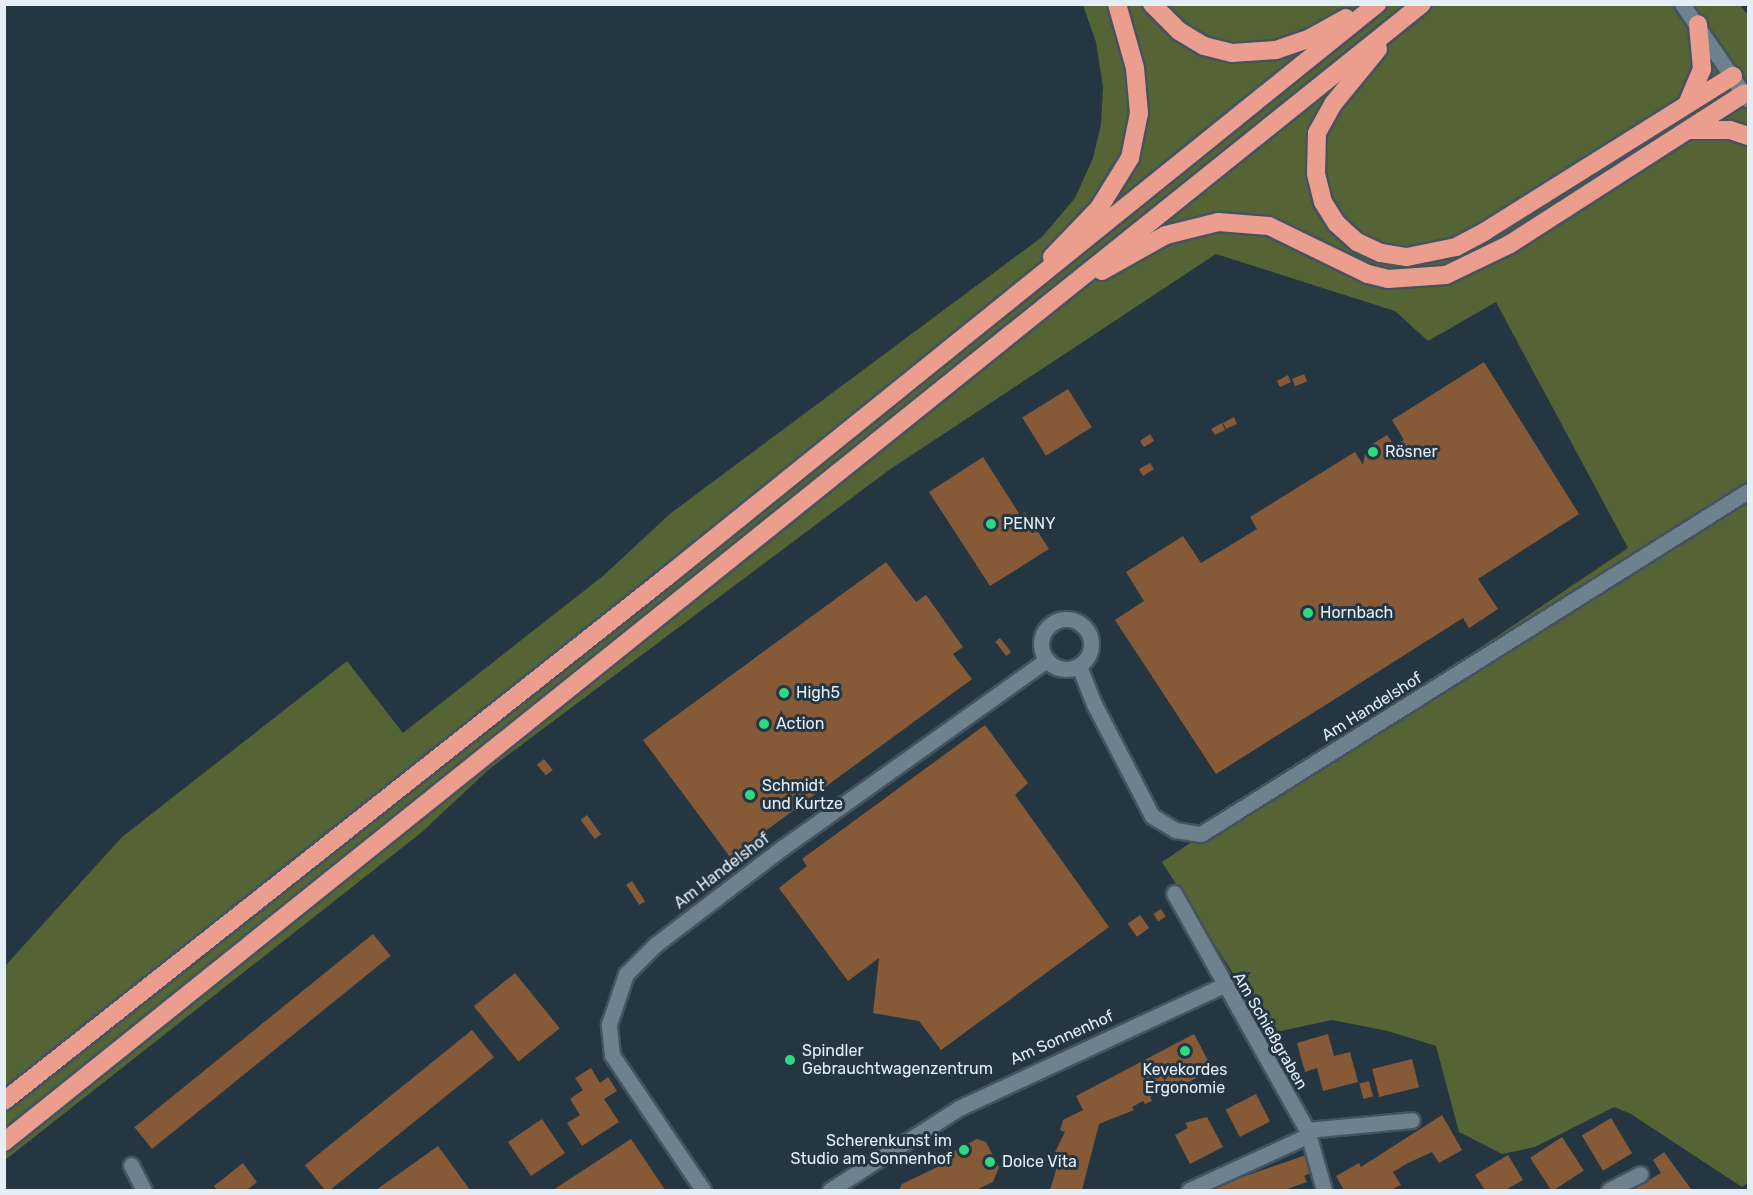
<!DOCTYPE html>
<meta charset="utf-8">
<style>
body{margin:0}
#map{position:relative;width:1753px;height:1195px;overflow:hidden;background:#253643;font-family:Rubik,sans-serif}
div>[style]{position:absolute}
.green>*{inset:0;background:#556434}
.building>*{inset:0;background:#865a37;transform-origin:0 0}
.roads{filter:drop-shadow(2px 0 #45535e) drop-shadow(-2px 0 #45535e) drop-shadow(0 2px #45535e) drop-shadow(0 -2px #45535e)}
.minor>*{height:15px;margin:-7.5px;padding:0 7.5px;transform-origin:7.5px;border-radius:7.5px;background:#6d818f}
.minor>.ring{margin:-7.5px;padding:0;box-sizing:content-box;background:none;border:15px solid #6d818f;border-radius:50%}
.highway>*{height:18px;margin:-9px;padding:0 9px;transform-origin:9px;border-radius:9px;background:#eb9e8d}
.dots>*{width:16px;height:16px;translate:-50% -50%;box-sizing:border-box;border:3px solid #253643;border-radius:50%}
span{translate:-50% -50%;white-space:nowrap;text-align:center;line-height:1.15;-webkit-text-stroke:6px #253643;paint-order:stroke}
.poi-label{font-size:16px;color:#e3eef6}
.left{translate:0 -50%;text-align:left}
.right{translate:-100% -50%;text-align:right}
.street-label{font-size:16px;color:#e3eef6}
.frame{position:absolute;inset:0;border:6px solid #e3eef6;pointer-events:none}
</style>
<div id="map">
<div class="green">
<i style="clip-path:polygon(1739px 4px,1748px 15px,1748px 1183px,1742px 1187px,1631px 1114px,1614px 1107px,1535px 1147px,1502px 1154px,1459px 1132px,1436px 1046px,1388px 1031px,1332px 1020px,1271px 1033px,1162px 862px,1628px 548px,1496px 302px,1428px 341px,1395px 311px,1216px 254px,889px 470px,488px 770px,422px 832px,5px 1160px,5px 966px,122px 837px,347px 661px,403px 733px,603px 576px,671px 513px,1042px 237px,1075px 198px,1093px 158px,1101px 124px,1103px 87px,1096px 42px,1083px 5px)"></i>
</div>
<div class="building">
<i style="clip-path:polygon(1484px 362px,1579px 514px,1478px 579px,1498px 609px,1469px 628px,1463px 618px,1216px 774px,1115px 620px,1144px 601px,1126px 572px,1183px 536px,1201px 563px,1257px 529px,1250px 517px,1355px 452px,1363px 465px,1366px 448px,1387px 435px,1394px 445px,1404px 440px,1392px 420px)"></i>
<i style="left:1304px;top:374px;width:8px;height:13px;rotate:67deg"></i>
<i style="clip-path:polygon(1288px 375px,1291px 382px,1280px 387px,1277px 381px)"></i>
<i style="left:1068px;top:389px;width:45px;height:54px;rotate:58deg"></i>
<i style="clip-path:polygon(1234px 417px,1237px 424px,1226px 429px,1223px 423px)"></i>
<i style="clip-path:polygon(1222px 423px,1225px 430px,1215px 435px,1211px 429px)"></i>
<i style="clip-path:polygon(1150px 434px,1154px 441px,1144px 447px,1140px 441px)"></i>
<i style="clip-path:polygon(983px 457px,1020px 515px,1025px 512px,1049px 549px,990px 586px,929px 492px)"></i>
<i style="clip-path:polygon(1150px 463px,1154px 469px,1143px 476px,1139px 469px)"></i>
<i style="clip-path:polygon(886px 562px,916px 602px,926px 595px,963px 647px,953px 654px,972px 679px,730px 857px,643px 740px)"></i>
<i style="left:1000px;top:638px;width:18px;height:6px;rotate:52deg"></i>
<i style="clip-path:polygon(1386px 695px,1391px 701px,1382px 708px,1378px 701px)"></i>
<i style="clip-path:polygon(985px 725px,1028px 783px,1015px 795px,1109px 927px,941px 1050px,919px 1021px,873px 1013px,879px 958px,848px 981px,779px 888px,807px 866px,802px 859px)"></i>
<i style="left:544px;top:759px;width:14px;height:9px;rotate:51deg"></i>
<i style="left:587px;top:815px;width:24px;height:8px;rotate:54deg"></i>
<i style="left:632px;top:881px;width:24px;height:7px;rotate:57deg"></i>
<i style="left:1161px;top:909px;width:9px;height:9px;rotate:58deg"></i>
<i style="left:1140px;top:915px;width:16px;height:15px;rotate:55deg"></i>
<i style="left:373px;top:934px;width:28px;height:307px;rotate:51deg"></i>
<i style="left:515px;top:973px;width:71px;height:53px;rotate:51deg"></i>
<i style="left:472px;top:1030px;width:35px;height:215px;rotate:51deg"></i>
<i style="clip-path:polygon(1194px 1034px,1213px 1070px,1184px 1084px,1182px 1080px,1173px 1085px,1175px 1089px,1164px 1094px,1162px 1091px,1150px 1097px,1152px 1101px,1145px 1104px,1143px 1101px,1132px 1107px,1134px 1110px,1099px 1124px,1082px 1190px,1050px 1190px,1059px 1160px,1052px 1158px,1065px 1132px,1060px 1130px,1063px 1120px,1083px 1110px,1076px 1096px)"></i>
<i style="clip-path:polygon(1328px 1034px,1334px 1056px,1350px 1052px,1358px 1082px,1323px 1091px,1317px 1068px,1305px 1072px,1297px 1043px)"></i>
<i style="left:1412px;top:1059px;width:29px;height:41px;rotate:76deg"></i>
<i style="clip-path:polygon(591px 1068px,600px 1083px,608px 1077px,617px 1091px,604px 1099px,619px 1122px,582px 1146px,567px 1123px,580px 1115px,570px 1099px,583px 1090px,575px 1078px)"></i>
<i style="left:1369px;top:1081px;width:16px;height:10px;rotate:75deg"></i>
<i style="left:1256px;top:1094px;width:31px;height:34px;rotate:63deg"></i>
<i style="clip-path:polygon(1442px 1115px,1462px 1150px,1439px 1163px,1432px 1152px,1408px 1163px,1393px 1172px,1401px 1185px,1391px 1190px,1344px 1190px,1336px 1176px,1359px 1163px,1361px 1167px)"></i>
<i style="clip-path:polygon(1207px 1117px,1223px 1147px,1190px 1164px,1175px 1135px,1188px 1128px,1185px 1123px)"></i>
<i style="left:1611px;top:1118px;width:41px;height:34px;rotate:59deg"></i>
<i style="left:542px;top:1119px;width:41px;height:41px;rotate:56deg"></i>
<i style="left:1562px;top:1137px;width:40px;height:38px;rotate:57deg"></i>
<i style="clip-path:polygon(631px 1139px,665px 1190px,553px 1190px)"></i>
<i style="clip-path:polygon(977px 1139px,986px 1142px,999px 1167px,993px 1182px,976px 1190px,899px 1190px,902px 1184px,946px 1163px,948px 1154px)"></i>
<i style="clip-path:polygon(438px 1146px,470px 1190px,376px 1190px)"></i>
<i style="clip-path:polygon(1664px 1152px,1691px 1189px,1632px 1190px,1661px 1173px,1653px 1160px)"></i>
<i style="clip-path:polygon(1306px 1155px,1313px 1172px,1304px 1176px,1307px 1182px,1285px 1190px,1205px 1190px)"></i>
<i style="clip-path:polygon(1508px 1155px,1523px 1180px,1505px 1190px,1485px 1190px,1475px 1175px)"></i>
<i style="clip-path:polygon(243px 1163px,257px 1182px,247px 1190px,217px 1190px,214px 1186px)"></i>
</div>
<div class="roads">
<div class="minor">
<i style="left:1682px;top:4px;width:116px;rotate:55.5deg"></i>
<i class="ring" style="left:1041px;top:619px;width:35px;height:35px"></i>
<i style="left:1079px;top:666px;width:41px;rotate:68.5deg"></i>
<i style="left:1094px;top:704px;width:126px;rotate:62.6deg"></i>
<i style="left:1152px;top:816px;width:27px;rotate:31deg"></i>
<i style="left:1175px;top:830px;width:26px;rotate:9deg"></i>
<i style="left:1201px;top:834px;width:646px;rotate:-32.09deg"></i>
<i style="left:1174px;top:893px;width:272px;rotate:60.7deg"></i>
<i style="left:1307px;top:1130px;width:62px;rotate:74.2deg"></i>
<i style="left:1307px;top:1130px;width:105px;rotate:-5.4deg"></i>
<i style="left:131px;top:1165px;width:28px;rotate:63deg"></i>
<i style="left:703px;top:1190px;width:163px;rotate:-124deg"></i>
<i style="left:612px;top:1055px;width:31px;rotate:-96deg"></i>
<i style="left:609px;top:1024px;width:53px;rotate:-71.2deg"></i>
<i style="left:626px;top:974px;width:41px;rotate:-45deg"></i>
<i style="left:655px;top:945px;width:160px;rotate:-37.4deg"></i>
<i style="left:782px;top:848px;width:325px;rotate:-35.4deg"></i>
<i style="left:830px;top:1190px;width:153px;rotate:-32.4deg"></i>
<i style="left:959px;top:1108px;width:290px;rotate:-24.9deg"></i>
<i style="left:1189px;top:1190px;width:132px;rotate:-24.6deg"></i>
<i style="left:1609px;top:1190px;width:35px;rotate:-27deg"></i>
</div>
<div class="highway">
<i style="left:1152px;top:4px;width:38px;rotate:45deg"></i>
<i style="left:1179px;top:31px;width:29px;rotate:31deg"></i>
<i style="left:1204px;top:46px;width:29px;rotate:14deg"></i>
<i style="left:1232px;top:53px;width:44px;rotate:-3.9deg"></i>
<i style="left:1276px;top:50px;width:36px;rotate:-19deg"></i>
<i style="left:1310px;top:38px;width:41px;rotate:-29.1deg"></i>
<i style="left:1378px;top:49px;width:71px;rotate:129.3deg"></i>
<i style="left:1333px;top:104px;width:33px;rotate:119deg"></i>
<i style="left:1317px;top:133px;width:41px;rotate:91.4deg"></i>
<i style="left:1316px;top:174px;width:29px;rotate:76deg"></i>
<i style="left:1323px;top:202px;width:26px;rotate:58deg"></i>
<i style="left:1337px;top:224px;width:27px;rotate:42deg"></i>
<i style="left:1357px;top:242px;width:26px;rotate:25deg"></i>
<i style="left:1381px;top:253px;width:26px;rotate:9deg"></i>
<i style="left:1407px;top:257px;width:50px;rotate:-11.5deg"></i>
<i style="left:1456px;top:247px;width:32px;rotate:-28deg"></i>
<i style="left:1484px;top:232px;width:294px;rotate:-32.1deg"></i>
<i style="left:1688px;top:102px;width:36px;rotate:-67deg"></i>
<i style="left:1702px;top:69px;width:45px;rotate:-95.1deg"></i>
<i style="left:1688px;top:130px;width:42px"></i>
<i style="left:1730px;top:130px;width:19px;rotate:18deg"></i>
<i style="left:1052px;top:257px;width:68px;rotate:-46.2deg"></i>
<i style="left:1099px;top:208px;width:59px;rotate:-58.2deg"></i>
<i style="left:1130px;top:158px;width:46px;rotate:-78.7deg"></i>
<i style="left:1139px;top:113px;width:45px;rotate:-95.1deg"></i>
<i style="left:1135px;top:68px;width:66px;rotate:-105.7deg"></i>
<i style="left:1102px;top:271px;width:73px;rotate:-29.4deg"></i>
<i style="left:1166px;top:235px;width:54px;rotate:-14deg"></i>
<i style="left:1218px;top:222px;width:51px;rotate:4.5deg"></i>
<i style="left:1269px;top:226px;width:110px;rotate:25.9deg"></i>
<i style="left:1368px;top:274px;width:21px;rotate:14deg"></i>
<i style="left:1388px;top:279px;width:58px;rotate:-3.9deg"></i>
<i style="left:1446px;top:275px;width:71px;rotate:-25.8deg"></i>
<i style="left:1510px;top:244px;width:279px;rotate:-32.7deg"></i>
<i style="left:4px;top:1101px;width:848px;rotate:-38.34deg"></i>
<i style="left:669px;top:575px;width:910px;rotate:-38.89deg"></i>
<i style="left:4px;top:1142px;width:1818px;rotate:-38.75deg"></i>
</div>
</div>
<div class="dots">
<i style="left:1373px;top:452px;background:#2fd883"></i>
<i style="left:991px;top:524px;background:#2fd883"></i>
<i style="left:1308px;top:613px;background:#2fd883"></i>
<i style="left:784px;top:693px;background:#2fd883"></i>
<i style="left:764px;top:724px;background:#2fd883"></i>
<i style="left:750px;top:795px;background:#2fd883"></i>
<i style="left:1185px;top:1051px;background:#2fd883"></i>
<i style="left:790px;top:1060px;background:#2fd883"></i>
<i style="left:964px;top:1150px;background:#2fd883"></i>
<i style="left:990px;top:1162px;background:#2fd883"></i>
</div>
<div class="poi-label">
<span class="left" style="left:1385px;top:452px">Rösner</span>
<span class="left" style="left:1003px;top:524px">PENNY</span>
<span class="left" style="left:1320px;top:613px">Hornbach</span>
<span class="left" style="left:796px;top:693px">High5</span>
<span class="left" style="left:776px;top:724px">Action</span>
<span class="left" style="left:762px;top:795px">Schmidt<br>und Kurtze</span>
<span class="left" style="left:802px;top:1060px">Spindler<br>Gebrauchtwagenzentrum</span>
<span style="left:1185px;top:1079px">Kevekordes<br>Ergonomie</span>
<span class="right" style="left:952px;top:1150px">Scherenkunst im<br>Studio am Sonnenhof</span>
<span class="left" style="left:1002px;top:1162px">Dolce Vita</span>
</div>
<div class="street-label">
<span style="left:1372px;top:707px;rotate:-32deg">Am Handelshof</span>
<span style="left:722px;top:871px;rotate:-37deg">Am Handelshof</span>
<span style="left:1270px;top:1031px;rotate:60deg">Am Schießgraben</span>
<span style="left:1062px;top:1038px;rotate:-24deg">Am Sonnenhof</span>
</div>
<div class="frame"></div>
</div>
